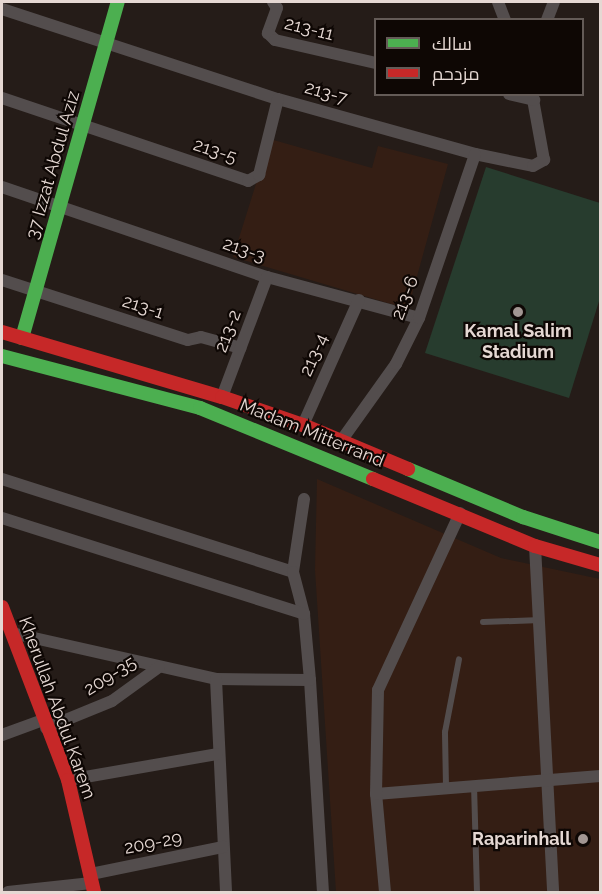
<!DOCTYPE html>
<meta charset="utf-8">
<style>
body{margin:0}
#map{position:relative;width:602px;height:894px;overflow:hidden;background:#251c18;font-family:Raleway,Cairo,sans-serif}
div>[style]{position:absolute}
.built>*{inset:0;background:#341e14}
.green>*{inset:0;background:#273c2e}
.lane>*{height:6px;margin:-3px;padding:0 3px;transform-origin:3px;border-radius:3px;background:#534d4d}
.street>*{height:12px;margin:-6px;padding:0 6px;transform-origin:6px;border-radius:6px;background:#534d4d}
.fast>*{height:14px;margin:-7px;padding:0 7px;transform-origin:7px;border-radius:7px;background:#4caf50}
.jam>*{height:14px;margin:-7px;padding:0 7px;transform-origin:7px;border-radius:7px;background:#c62828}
.dots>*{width:16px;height:16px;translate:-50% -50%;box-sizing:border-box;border:3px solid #0e0704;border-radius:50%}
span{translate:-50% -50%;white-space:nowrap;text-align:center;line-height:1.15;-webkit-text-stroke:4.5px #0e0704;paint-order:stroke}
.street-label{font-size:18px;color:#e5d8d3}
.poi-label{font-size:18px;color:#e5d8d3;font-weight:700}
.right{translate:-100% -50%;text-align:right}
.frame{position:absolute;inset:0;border:3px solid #e5d8d3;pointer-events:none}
.legend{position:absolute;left:374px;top:18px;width:210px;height:78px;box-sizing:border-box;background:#0e0704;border:2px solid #645b57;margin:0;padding:8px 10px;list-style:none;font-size:18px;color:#e5d8d3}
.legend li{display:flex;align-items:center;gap:12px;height:30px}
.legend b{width:30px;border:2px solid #645b57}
</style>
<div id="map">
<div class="built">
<i style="clip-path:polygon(270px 139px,372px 168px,378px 146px,448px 164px,408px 309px,233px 257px)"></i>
<i style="clip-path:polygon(317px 479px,501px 558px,600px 579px,600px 892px,336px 892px,315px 570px)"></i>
</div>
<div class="green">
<i style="clip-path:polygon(486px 167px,600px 203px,600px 298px,569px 398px,425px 353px)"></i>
</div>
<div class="lane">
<i style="left:483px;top:622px;width:58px;rotate:-2deg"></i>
<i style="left:474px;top:785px;width:107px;rotate:88.4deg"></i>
<i style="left:446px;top:786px;width:54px;rotate:-91.1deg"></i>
<i style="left:445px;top:732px;width:74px;rotate:-79.1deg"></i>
</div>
<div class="street">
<i style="left:273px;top:2px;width:7px;rotate:56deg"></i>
<i style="left:277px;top:8px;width:27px;rotate:110deg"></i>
<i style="left:268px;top:33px;width:10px;rotate:45deg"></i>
<i style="left:275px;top:40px;width:104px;rotate:12.8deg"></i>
<i style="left:498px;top:2px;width:19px;rotate:69deg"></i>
<i style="left:2px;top:9px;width:290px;rotate:18.1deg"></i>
<i style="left:278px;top:99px;width:205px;rotate:15.6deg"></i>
<i style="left:475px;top:154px;width:59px;rotate:11.7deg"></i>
<i style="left:533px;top:166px;width:13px;rotate:-29deg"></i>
<i style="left:544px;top:160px;width:67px;rotate:-100.3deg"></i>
<i style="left:547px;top:20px;width:19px;rotate:-69deg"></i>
<i style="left:509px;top:94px;width:26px;rotate:13deg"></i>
<i style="left:2px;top:98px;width:260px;rotate:18.6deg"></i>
<i style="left:248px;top:181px;width:13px;rotate:-29deg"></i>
<i style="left:259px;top:175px;width:78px;rotate:-76deg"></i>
<i style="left:2px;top:187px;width:280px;rotate:18.8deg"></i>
<i style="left:267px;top:277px;width:157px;rotate:15.1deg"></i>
<i style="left:2px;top:280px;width:195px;rotate:17.9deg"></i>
<i style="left:188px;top:340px;width:13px;rotate:-13deg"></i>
<i style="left:201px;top:337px;width:41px;rotate:15.4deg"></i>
<i style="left:222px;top:397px;width:128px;rotate:-69.4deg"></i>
<i style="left:303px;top:425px;width:137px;rotate:-65.9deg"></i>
<i style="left:341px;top:441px;width:95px;rotate:-54.5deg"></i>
<i style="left:396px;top:364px;width:51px;rotate:-63.4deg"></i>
<i style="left:419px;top:318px;width:173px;rotate:-71.1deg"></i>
<i style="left:2px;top:479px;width:305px;rotate:17.7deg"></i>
<i style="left:304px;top:499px;width:74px;rotate:98.6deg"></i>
<i style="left:293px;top:572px;width:43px;rotate:75.3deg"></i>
<i style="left:304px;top:614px;width:66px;rotate:84.8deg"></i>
<i style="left:310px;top:680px;width:212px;rotate:86.5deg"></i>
<i style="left:2px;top:518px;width:317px;rotate:17.6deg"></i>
<i style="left:535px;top:546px;width:346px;rotate:87deg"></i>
<i style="left:12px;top:633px;width:209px;rotate:12.7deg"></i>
<i style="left:216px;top:679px;width:94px;rotate:0.6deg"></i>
<i style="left:216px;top:679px;width:213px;rotate:87.3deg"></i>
<i style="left:46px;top:728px;width:71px;rotate:-22.2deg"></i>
<i style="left:112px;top:701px;width:58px;rotate:-35.9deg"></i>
<i style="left:2px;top:735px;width:44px;rotate:-20.1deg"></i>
<i style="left:68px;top:780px;width:151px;rotate:-9.9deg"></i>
<i style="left:376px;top:794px;width:225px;rotate:-4.6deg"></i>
<i style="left:91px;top:874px;width:135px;rotate:-11.6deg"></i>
<i style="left:8px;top:892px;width:84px;rotate:-6.1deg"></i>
<i style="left:385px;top:892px;width:98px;rotate:-95.2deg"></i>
<i style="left:376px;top:794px;width:104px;rotate:-88.9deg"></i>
<i style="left:378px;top:690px;width:195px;rotate:-65.1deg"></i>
</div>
<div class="fast">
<i style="left:22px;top:338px;width:349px;rotate:-74.1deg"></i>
<i style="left:2px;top:356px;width:205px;rotate:14.7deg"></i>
<i style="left:200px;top:408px;width:187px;rotate:22.3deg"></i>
<i style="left:408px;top:469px;width:125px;rotate:22.7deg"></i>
<i style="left:523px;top:517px;width:81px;rotate:18deg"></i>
</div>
<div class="jam">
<i style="left:2px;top:332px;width:229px;rotate:16.5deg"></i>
<i style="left:222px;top:397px;width:86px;rotate:19.1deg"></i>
<i style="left:303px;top:425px;width:114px;rotate:22.7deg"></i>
<i style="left:373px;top:479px;width:175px;rotate:22.5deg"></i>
<i style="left:535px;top:546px;width:68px;rotate:16.3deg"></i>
<i style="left:2px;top:607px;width:185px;rotate:69.1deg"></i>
<i style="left:68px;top:780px;width:115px;rotate:76.9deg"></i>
</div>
<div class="dots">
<i style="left:518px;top:312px;background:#a29692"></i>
<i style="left:583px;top:839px;background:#a29692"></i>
</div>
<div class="street-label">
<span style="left:309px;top:29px;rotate:14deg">213-11</span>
<span style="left:326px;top:93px;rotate:16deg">213-7</span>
<span style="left:215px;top:151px;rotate:18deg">213-5</span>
<span style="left:53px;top:165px;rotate:-74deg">37 Izzat Abdul Aziz</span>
<span style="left:244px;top:250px;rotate:19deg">213-3</span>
<span style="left:405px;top:298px;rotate:-69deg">213-6</span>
<span style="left:143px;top:307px;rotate:18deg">213-1</span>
<span style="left:228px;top:331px;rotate:-69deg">213-2</span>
<span style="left:314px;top:355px;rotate:-66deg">213-4</span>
<span style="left:312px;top:433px;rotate:22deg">Madam Mitterrand</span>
<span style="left:110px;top:676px;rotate:-32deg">209-35</span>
<span style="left:57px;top:708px;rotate:70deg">Kherullah Abdul Karem</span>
<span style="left:153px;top:843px;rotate:-11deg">209-29</span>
</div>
<div class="poi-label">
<span style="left:518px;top:342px">Kamal Salim<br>Stadium</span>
<span class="right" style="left:571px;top:839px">Raparinhall</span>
</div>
<div class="frame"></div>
<ul class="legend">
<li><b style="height:8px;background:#4caf50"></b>سالك</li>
<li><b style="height:8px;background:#c62828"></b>مزدحم</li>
</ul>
</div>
